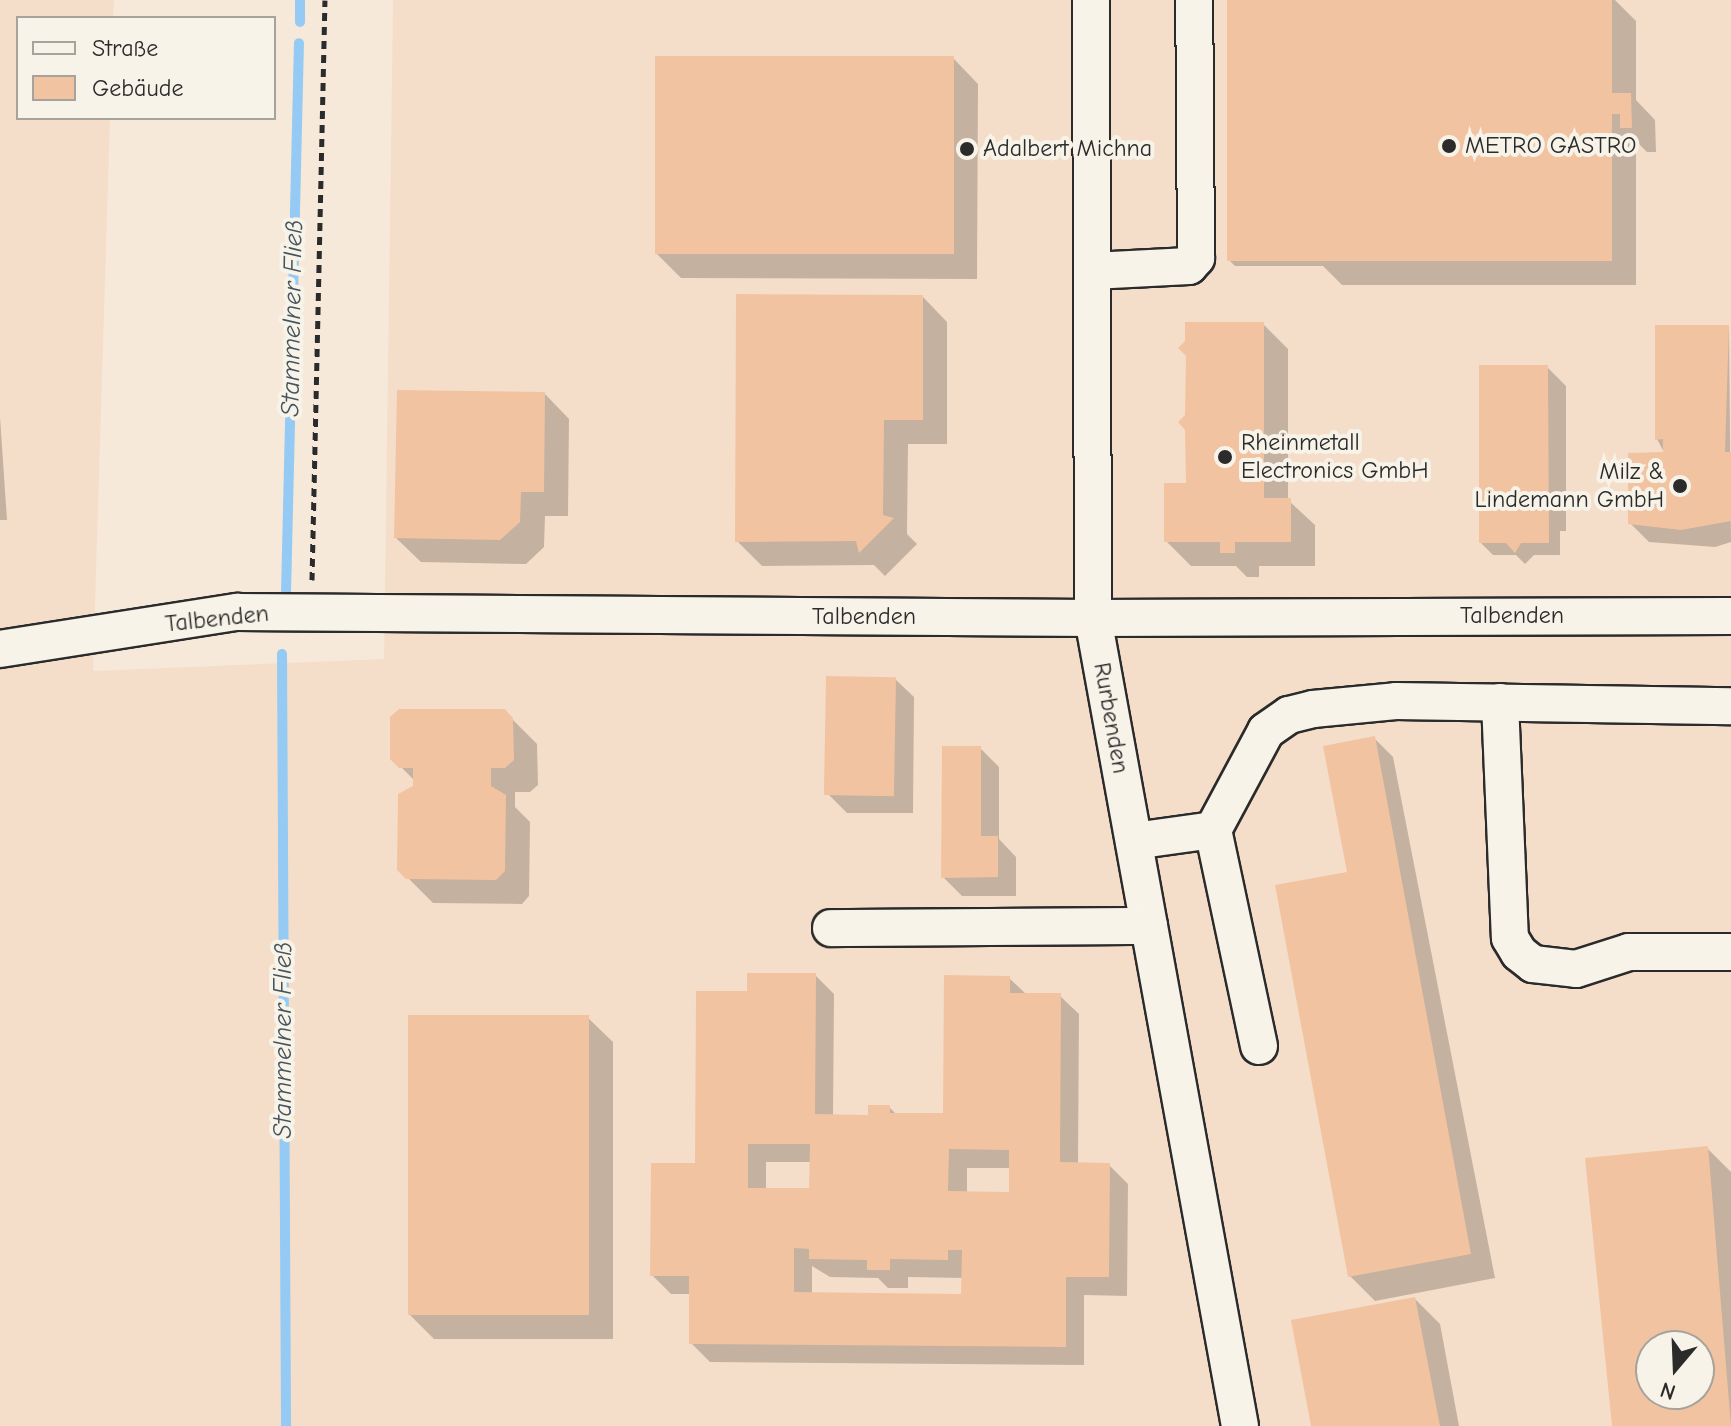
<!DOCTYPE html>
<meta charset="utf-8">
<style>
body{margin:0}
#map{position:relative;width:1731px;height:1426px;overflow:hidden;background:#f6e9da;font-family:"Comic Neue",sans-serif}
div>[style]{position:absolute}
.built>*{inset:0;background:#f5dec9}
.shadow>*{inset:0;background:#0003}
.stream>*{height:10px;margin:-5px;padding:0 5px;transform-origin:5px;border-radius:5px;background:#94caf3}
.building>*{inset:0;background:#f2c3a1;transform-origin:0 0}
.path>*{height:5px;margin-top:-2.5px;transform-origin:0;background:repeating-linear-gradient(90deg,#2b2b2b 0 8px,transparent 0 14px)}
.roads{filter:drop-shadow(2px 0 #2b2b2b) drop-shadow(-2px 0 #2b2b2b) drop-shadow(0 2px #2b2b2b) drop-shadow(0 -2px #2b2b2b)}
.minor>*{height:36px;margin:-18px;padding:0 18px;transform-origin:18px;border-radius:18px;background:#f7f3e8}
.dots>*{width:22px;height:22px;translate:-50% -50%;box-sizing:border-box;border:4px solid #f7f3e8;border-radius:50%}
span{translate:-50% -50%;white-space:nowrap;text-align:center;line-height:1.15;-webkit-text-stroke:8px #f7f3e8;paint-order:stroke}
.poi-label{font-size:24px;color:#2b2b2b}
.left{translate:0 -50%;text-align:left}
.right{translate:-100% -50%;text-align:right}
.street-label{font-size:24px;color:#2b2b2b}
.water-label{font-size:26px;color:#45535d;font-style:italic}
.legend{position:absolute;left:16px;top:16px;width:260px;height:104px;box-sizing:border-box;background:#f7f3e8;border:2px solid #a5a39c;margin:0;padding:10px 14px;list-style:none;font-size:24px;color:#2b2b2b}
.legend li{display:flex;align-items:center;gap:16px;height:40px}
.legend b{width:40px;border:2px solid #a5a39c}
.north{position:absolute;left:1635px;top:1330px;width:80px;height:80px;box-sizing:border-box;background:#f7f3e8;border:2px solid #a5a39c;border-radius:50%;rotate:199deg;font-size:22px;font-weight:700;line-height:32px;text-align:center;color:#2b2b2b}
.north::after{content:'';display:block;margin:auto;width:28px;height:36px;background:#2b2b2b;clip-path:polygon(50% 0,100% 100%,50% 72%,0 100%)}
</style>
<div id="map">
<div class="built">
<i style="clip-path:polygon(evenodd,0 0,114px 0,113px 18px,18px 18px,18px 118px,110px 118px,93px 671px,384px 659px,393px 0,1731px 0,1731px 1426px,0 1426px,0 0,1651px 1346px,1699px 1346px,1699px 1394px,1651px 1394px,1651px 1346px)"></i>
</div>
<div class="shadow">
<i style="clip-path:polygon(1229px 0,1615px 0,1636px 21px,1636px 100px,1655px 120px,1656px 152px,1647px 152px,1636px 141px,1636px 285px,1342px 285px,1323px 266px,1235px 266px,1229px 260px)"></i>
<i style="clip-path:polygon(954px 59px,978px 84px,977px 279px,681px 278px,656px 253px)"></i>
<i style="clip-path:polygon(923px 297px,947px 322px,947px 444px,908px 444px,907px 534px,917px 544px,885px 576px,874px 565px,762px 566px,737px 541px)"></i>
<i style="clip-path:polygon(1263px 324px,1288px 349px,1288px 500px,1315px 525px,1315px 566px,1259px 566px,1259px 577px,1247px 577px,1236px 566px,1191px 566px,1166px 541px)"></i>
<i style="clip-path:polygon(1729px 327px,1731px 542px,1715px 547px,1649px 542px,1630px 523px,1665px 454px,1657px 439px)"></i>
<i style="clip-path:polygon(1547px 367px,1566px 386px,1566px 531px,1560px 531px,1560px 555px,1534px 555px,1525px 564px,1516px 555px,1493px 555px,1481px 543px)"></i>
<i style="clip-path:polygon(545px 394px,569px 419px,568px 516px,545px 516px,544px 547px,526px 564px,421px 562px,396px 538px)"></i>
<i style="clip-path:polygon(0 417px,7px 520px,0 520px)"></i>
<i style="clip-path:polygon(895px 679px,914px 697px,913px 813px,847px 813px,828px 794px)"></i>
<i style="clip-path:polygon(504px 711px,537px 744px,538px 785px,530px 792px,515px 792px,515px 807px,530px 822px,529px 896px,522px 904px,433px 903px,399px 869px,415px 781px,392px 758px)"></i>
<i style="clip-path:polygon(1374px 738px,1393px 757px,1495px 1278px,1375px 1301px,1350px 1276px,1351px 873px)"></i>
<i style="clip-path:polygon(980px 748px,999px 767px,999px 839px,1016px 857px,1016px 896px,962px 896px,943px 877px)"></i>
<i style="clip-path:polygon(evenodd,815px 975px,834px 994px,833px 1117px,870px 1117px,889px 1107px,897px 1115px,945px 1115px,1009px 978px,1027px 995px,1060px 996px,1079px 1014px,1078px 1165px,1109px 1165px,1128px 1184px,1127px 1296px,1084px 1295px,1084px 1365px,710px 1362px,691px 1343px,691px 1294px,671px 1294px,652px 1275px,697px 1165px,749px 993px,815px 975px,766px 1162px,812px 1162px,811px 1190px,766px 1190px,766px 1162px,815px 975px,967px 1168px,1011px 1168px,1011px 1194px,967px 1193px,967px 1168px,815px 975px,812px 1266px,830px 1277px,878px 1278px,888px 1288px,908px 1288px,908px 1277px,963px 1278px,963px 1296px,812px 1294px,812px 1266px)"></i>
<i style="clip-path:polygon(588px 1018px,613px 1042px,613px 1339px,434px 1339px,409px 1314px)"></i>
<i style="clip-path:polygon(evenodd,1707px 1148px,1731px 1172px,1731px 1426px,1614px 1426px,1707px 1148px,1651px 1346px,1699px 1346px,1699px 1394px,1651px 1394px,1651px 1346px)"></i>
<i style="clip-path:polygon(1415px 1299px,1440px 1324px,1459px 1426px,1313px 1426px)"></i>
</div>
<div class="stream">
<i style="left:300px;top:22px;width:22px;rotate:-90deg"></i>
<i style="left:286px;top:593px;width:550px;rotate:-88.65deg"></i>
<i style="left:282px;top:654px;width:772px;rotate:89.7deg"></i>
</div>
<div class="building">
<i style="clip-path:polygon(1227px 0,1612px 0,1612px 93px,1631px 93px,1632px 128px,1620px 128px,1620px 114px,1612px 114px,1612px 261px,1227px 261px)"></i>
<i style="left:655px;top:56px;width:299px;height:198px"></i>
<i style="clip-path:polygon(736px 294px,923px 295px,923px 420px,884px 420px,883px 515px,894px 518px,859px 553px,856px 541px,735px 542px)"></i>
<i style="clip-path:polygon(1185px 322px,1264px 322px,1264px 498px,1291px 498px,1291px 542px,1235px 542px,1235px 553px,1220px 553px,1220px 542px,1164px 542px,1164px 483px,1186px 483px,1185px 430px,1178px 422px,1185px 415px,1186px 356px,1178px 348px,1185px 341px)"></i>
<i style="clip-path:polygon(1655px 325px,1729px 325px,1725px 452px,1731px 452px,1731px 521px,1681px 530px,1628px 524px,1628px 453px,1663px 452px,1663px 439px,1655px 440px)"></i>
<i style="clip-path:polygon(1479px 365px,1548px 365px,1549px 543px,1521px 543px,1515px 553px,1506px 543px,1479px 543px)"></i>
<i style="clip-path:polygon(397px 390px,545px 392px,544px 492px,521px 492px,520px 522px,500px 540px,394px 538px)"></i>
<i style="left:826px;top:676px;width:70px;height:119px;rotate:1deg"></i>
<i style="clip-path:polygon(399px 709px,505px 709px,513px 718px,514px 760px,505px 768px,491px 768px,491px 786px,506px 795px,505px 871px,496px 880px,406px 879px,397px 870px,398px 794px,413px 786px,413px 768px,399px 768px,390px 759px,390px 717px)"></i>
<i style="clip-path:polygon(1375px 736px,1471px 1254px,1348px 1277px,1275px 885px,1347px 872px,1323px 746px)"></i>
<i style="clip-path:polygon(942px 746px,981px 746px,981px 836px,998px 836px,998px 877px,941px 878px)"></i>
<i style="clip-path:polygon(evenodd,747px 973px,816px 973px,815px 1114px,868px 1115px,868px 1105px,890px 1105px,890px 1113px,943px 1113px,944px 975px,1010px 976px,1010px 993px,1061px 993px,1060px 1162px,1110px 1163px,1109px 1277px,1066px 1277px,1066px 1347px,689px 1344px,689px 1276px,650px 1276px,651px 1163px,695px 1163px,696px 991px,747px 991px,747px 973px,748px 1144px,810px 1144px,809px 1188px,748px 1188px,748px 1144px,747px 973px,949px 1149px,1009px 1150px,1009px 1192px,948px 1191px,949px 1149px,747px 973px,794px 1248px,809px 1249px,809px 1259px,867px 1260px,867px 1270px,890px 1270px,890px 1259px,948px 1260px,948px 1250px,962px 1250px,961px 1294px,794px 1292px,794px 1248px)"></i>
<i style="left:408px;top:1015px;width:181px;height:300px"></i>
<i style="clip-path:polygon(evenodd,1708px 1146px,1731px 1426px,1612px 1426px,1585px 1158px,1708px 1146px,1651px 1346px,1699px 1346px,1699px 1394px,1651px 1394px,1651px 1346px)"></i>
<i style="clip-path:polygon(1415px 1297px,1440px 1426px,1311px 1426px,1291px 1320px)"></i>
</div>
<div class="path">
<i style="left:312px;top:580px;width:580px;rotate:-88.72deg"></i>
</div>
<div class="roads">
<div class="minor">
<i style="left:1091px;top:0;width:618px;rotate:89.81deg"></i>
<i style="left:1093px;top:618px;width:821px;rotate:79.69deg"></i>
<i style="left:1092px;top:271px;width:97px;rotate:-3deg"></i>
<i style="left:1189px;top:266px;width:11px;rotate:-49deg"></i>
<i style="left:1196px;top:258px;width:258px;rotate:-90.4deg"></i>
<i style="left:0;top:649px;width:240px;rotate:-8.9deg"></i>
<i style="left:237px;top:612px;width:856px;rotate:0.4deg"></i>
<i style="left:1093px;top:618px;width:638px;rotate:-0.18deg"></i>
<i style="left:1500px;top:702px;width:236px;rotate:87.6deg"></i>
<i style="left:1510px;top:938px;width:17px;rotate:59deg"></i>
<i style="left:1519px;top:953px;width:18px;rotate:38deg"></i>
<i style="left:1533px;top:964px;width:43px;rotate:6.6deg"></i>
<i style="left:1576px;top:969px;width:56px;rotate:-17.8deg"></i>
<i style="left:1629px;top:952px;width:102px"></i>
<i style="left:1134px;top:841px;width:80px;rotate:-7.9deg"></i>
<i style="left:831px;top:928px;width:318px;rotate:-0.4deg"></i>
<i style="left:1259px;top:1046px;width:221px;rotate:-102deg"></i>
<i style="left:1213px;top:830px;width:112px;rotate:-61.8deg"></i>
<i style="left:1266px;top:731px;width:28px;rotate:-35deg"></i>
<i style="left:1289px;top:715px;width:25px;rotate:-14deg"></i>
<i style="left:1313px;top:709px;width:83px;rotate:-5.5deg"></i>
<i style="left:1396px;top:701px;width:335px;rotate:0.9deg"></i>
</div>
</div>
<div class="dots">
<i style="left:1449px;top:146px;background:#2b2b2b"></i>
<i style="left:967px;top:149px;background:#2b2b2b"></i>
<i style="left:1225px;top:457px;background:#2b2b2b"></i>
<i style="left:1680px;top:486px;background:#2b2b2b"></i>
</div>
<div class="poi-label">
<span class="left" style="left:1465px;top:146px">METRO GASTRO</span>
<span class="left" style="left:983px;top:149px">Adalbert Michna</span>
<span class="left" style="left:1241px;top:457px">Rheinmetall<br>Electronics GmbH</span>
<span class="right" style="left:1664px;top:486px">Milz &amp;<br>Lindemann GmbH</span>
</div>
<div class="street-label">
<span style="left:1512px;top:616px">Talbenden</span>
<span style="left:864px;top:617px">Talbenden</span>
<span style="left:217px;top:619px;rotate:-6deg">Talbenden</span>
<span style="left:1111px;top:718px;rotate:80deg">Rurbenden</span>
</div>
<div class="water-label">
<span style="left:293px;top:318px;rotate:-89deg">Stammelner Fließ</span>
<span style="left:284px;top:1040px;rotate:-90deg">Stammelner Fließ</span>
</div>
<ul class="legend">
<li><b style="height:10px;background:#f7f3e8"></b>Straße</li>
<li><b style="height:22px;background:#f2c3a1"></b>Gebäude</li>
</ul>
<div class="north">N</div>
</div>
